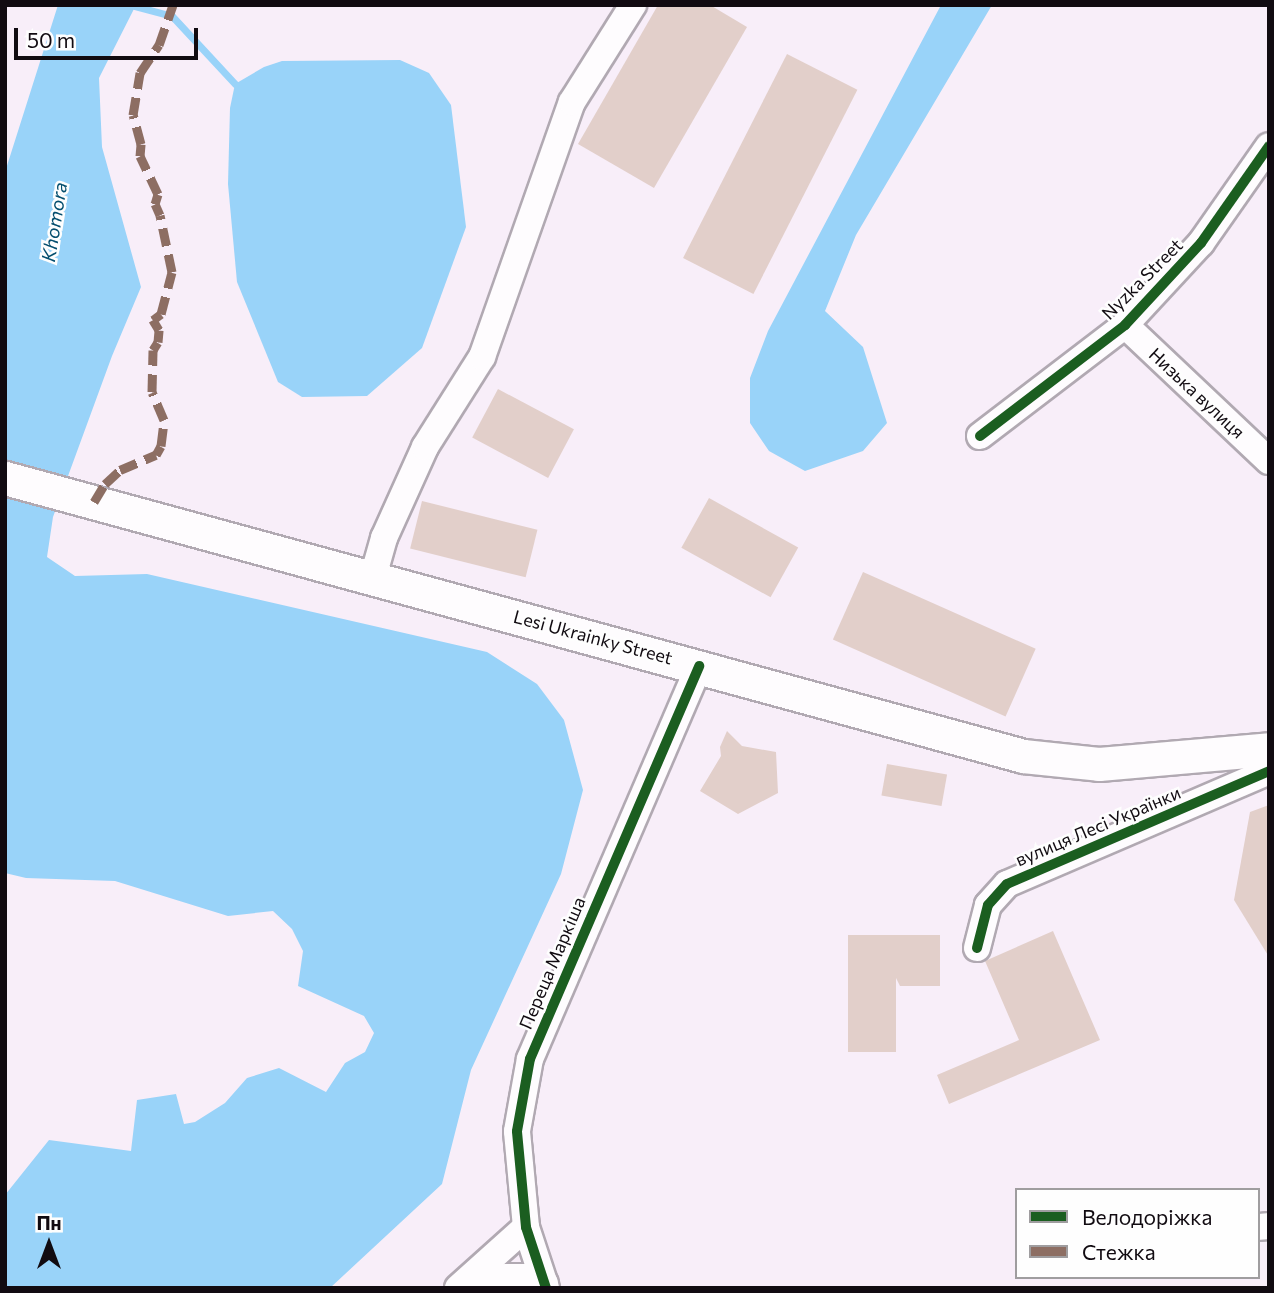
<!DOCTYPE html>
<meta charset="utf-8">
<style>
body{margin:0}
#map{position:relative;width:1274px;height:1293px;overflow:hidden;background:#f8eef9;font-family:Commissioner,sans-serif}
div>[style]{position:absolute}
.water>*{inset:0;background:#99d3f9}
.stream>*{height:7px;margin:-3.5px;padding:0 3.5px;transform-origin:3.5px;border-radius:3.5px;background:#99d3f9}
.building>*{inset:0;background:#e2cfca;transform-origin:0 0}
.roads{filter:drop-shadow(2px 0 #b1a9b2) drop-shadow(-2px 0 #b1a9b2) drop-shadow(0 2px #b1a9b2) drop-shadow(0 -2px #b1a9b2)}
.minor>*{height:26px;margin:-13px;padding:0 13px;transform-origin:13px;border-radius:13px;background:#fefcfe}
.major>*{height:33px;margin:-16.5px;padding:0 16.5px;transform-origin:16.5px;border-radius:16.5px;background:#fefcfe}
.quiet>*{height:9px;margin-top:-4.5px;transform-origin:0;background:repeating-linear-gradient(90deg,#8d6e63 0 18px,transparent 0 27px)}
.cycleway>*{height:10px;margin:-5px;padding:0 5px;transform-origin:5px;border-radius:5px;background:#1b5e20}
span{translate:-50% -50%;white-space:nowrap;text-align:center;line-height:1.15;-webkit-text-stroke:5px #fefefe;paint-order:stroke}
.street-label{font-size:18px;color:#110b11}
.water-label{font-size:19px;color:#054f6f;font-style:italic}
.frame{position:absolute;inset:0;border:7px solid #110b11;pointer-events:none}
.legend{position:absolute;left:1015px;top:1188px;width:245px;height:91px;box-sizing:border-box;background:#fefefe;border:2px solid #9f9d9f;margin:0;padding:9px 12px;list-style:none;font-size:21px;color:#110b11}
.legend li{display:flex;align-items:center;gap:14px;height:35px}
.legend b{width:35px;border:2px solid #9f9d9f}
.north{position:absolute;left:14px;top:1209px;width:70px;height:70px;-webkit-text-stroke:5px #fefefe;paint-order:stroke;rotate:0deg;font-size:19px;font-weight:700;line-height:28px;text-align:center;color:#110b11}
.north::after{content:'';display:block;margin:auto;width:24px;height:32px;background:#110b11;clip-path:polygon(50% 0,100% 100%,50% 72%,0 100%)}
.scale{position:absolute;left:14px;top:28px;width:184px;height:32px;box-sizing:border-box;border:4px solid #110b11;border-top:0;padding-left:9px;font-size:21px;line-height:24px;white-space:nowrap;color:#110b11;-webkit-text-stroke:5px #fefefe;paint-order:stroke}
</style>
<div id="map">
<div class="water">
<i style="clip-path:polygon(58px 5px,136px 5px,99px 78px,102px 147px,141px 287px,112px 356px,53px 517px,47px 557px,75px 576px,147px 574px,487px 652px,537px 684px,564px 720px,583px 790px,561px 874px,471px 1070px,442px 1184px,330px 1288px,5px 1288px,5px 1195px,49px 1140px,131px 1151px,137px 1100px,176px 1094px,184px 1124px,195px 1122px,225px 1103px,247px 1078px,279px 1068px,326px 1092px,345px 1063px,365px 1052px,374px 1033px,364px 1016px,298px 986px,303px 951px,292px 929px,273px 911px,228px 916px,115px 881px,26px 878px,5px 873px,5px 172px)"></i>
<i style="clip-path:polygon(941px 5px,992px 5px,856px 235px,825px 311px,863px 347px,887px 423px,863px 451px,805px 471px,769px 451px,750px 423px,750px 378px,768px 331px)"></i>
<i style="clip-path:polygon(400px 60px,429px 73px,451px 105px,466px 227px,422px 348px,367px 396px,302px 397px,278px 382px,237px 282px,228px 184px,230px 108px,235px 84px,264px 67px,282px 61px)"></i>
</div>
<div class="stream">
<i style="left:131px;top:5px;width:42px;rotate:15deg"></i>
<i style="left:172px;top:16px;width:93px;rotate:47.2deg"></i>
</div>
<div class="building">
<i style="clip-path:polygon(658px 5px,710px 5px,747px 27px,654px 188px,578px 144px)"></i>
<i style="left:787px;top:54px;width:79px;height:229px;rotate:27deg"></i>
<i style="left:498px;top:389px;width:86px;height:55px;rotate:28deg"></i>
<i style="left:709px;top:498px;width:102px;height:57px;rotate:29deg"></i>
<i style="left:422px;top:501px;width:119px;height:49px;rotate:14deg"></i>
<i style="left:863px;top:572px;width:189px;height:74px;rotate:24deg"></i>
<i style="clip-path:polygon(727px 731px,742px 746px,776px 752px,778px 793px,738px 814px,700px 791px,721px 756px,720px 747px)"></i>
<i style="left:887px;top:764px;width:61px;height:32px;rotate:10deg"></i>
<i style="clip-path:polygon(1269px 805px,1269px 957px,1234px 900px,1250px 812px)"></i>
<i style="clip-path:polygon(1053px 931px,1100px 1040px,949px 1104px,937px 1075px,1019px 1040px,985px 961px)"></i>
<i style="clip-path:polygon(848px 935px,940px 935px,940px 986px,900px 986px,896px 978px,896px 1052px,848px 1052px)"></i>
</div>
<div class="roads">
<div class="minor">
<i style="left:1125px;top:325px;width:198px;rotate:43.4deg"></i>
<i style="left:980px;top:436px;width:183px;rotate:-37.4deg"></i>
<i style="left:1125px;top:325px;width:112px;rotate:-47.2deg"></i>
<i style="left:1201px;top:243px;width:118px;rotate:-55deg"></i>
<i style="left:373px;top:577px;width:41px;rotate:-74.2deg"></i>
<i style="left:384px;top:538px;width:100px;rotate:-65.7deg"></i>
<i style="left:425px;top:447px;width:107px;rotate:-57.7deg"></i>
<i style="left:482px;top:357px;width:270px;rotate:-70.6deg"></i>
<i style="left:572px;top:102px;width:115px;rotate:-57.8deg"></i>
<i style="left:977px;top:948px;width:44px;rotate:-75.7deg"></i>
<i style="left:988px;top:905px;width:28px;rotate:-48deg"></i>
<i style="left:1007px;top:884px;width:285px;rotate:-23.3deg"></i>
<i style="left:1258px;top:1227px;width:11px;rotate:-5deg"></i>
<i style="left:466px;top:1284px;width:42px;rotate:-9.7deg"></i>
<i style="left:507px;top:1277px;width:22px"></i>
<i style="left:529px;top:1277px;width:17px;rotate:21deg"></i>
<i style="left:458px;top:1288px;width:91px;rotate:-41.9deg"></i>
<i style="left:546px;top:1288px;width:64px;rotate:-108.2deg"></i>
<i style="left:526px;top:1227px;width:96px;rotate:-95.4deg"></i>
<i style="left:517px;top:1131px;width:73px;rotate:-79.8deg"></i>
<i style="left:530px;top:1059px;width:428px;rotate:-66.7deg"></i>
</div>
<div class="major">
<i style="left:5px;top:478px;width:1055px;rotate:15.27deg"></i>
<i style="left:1023px;top:756px;width:76px;rotate:6deg"></i>
<i style="left:1099px;top:764px;width:171px;rotate:-5deg"></i>
</div>
</div>
<div class="quiet">
<i style="left:94px;top:502px;width:21px;rotate:-59deg"></i>
<i style="left:105px;top:484px;width:21px;rotate:-43deg"></i>
<i style="left:120px;top:470px;width:39px;rotate:-23deg"></i>
<i style="left:156px;top:455px;width:10px;rotate:-61deg"></i>
<i style="left:161px;top:446px;width:26px;rotate:-83deg"></i>
<i style="left:164px;top:420px;width:30px;rotate:-113deg"></i>
<i style="left:152px;top:392px;width:42px;rotate:-88.6deg"></i>
<i style="left:153px;top:350px;width:9px;rotate:-58deg"></i>
<i style="left:158px;top:342px;width:12px;rotate:-85deg"></i>
<i style="left:159px;top:330px;width:12px;rotate:-121deg"></i>
<i style="left:153px;top:320px;width:10px;rotate:-37deg"></i>
<i style="left:161px;top:314px;width:43px;rotate:-75.3deg"></i>
<i style="left:172px;top:272px;width:58px;rotate:-101.9deg"></i>
<i style="left:160px;top:215px;width:12px;rotate:-114deg"></i>
<i style="left:155px;top:204px;width:10px;rotate:-73deg"></i>
<i style="left:158px;top:194px;width:42px;rotate:-115.3deg"></i>
<i style="left:140px;top:156px;width:12px;rotate:-85deg"></i>
<i style="left:141px;top:144px;width:30px;rotate:-105deg"></i>
<i style="left:133px;top:115px;width:43px;rotate:-80.5deg"></i>
<i style="left:140px;top:73px;width:34px;rotate:-56deg"></i>
<i style="left:159px;top:45px;width:42px;rotate:-70.7deg"></i>
</div>
<div class="cycleway">
<i style="left:980px;top:436px;width:183px;rotate:-37.4deg"></i>
<i style="left:1125px;top:325px;width:112px;rotate:-47.2deg"></i>
<i style="left:1201px;top:243px;width:118px;rotate:-55deg"></i>
<i style="left:977px;top:948px;width:44px;rotate:-75.7deg"></i>
<i style="left:988px;top:905px;width:28px;rotate:-48deg"></i>
<i style="left:1007px;top:884px;width:285px;rotate:-23.3deg"></i>
<i style="left:546px;top:1288px;width:64px;rotate:-108.2deg"></i>
<i style="left:526px;top:1227px;width:96px;rotate:-95.4deg"></i>
<i style="left:517px;top:1131px;width:73px;rotate:-79.8deg"></i>
<i style="left:530px;top:1059px;width:428px;rotate:-66.7deg"></i>
</div>
<div class="street-label">
<span style="left:1142px;top:279px;rotate:-45deg">Nyzka Street</span>
<span style="left:1197px;top:393px;rotate:43deg">Низька вулиця</span>
<span style="left:593px;top:637px;rotate:15deg">Lesi Ukrainky Street</span>
<span style="left:1098px;top:826px;rotate:-23deg">вулиця Лесі Українки</span>
<span style="left:552px;top:963px;rotate:-67deg">Переца Маркіша</span>
</div>
<div class="water-label">
<span style="left:54px;top:222px;rotate:-81deg">Khomora</span>
</div>
<div class="frame"></div>
<ul class="legend">
<li><b style="height:9px;background:#1b5e20"></b>Велодоріжка</li>
<li><b style="height:9px;background:#8d6e63"></b>Стежка</li>
</ul>
<div class="north">Пн</div>
<div class="scale">50 m</div>
</div>
